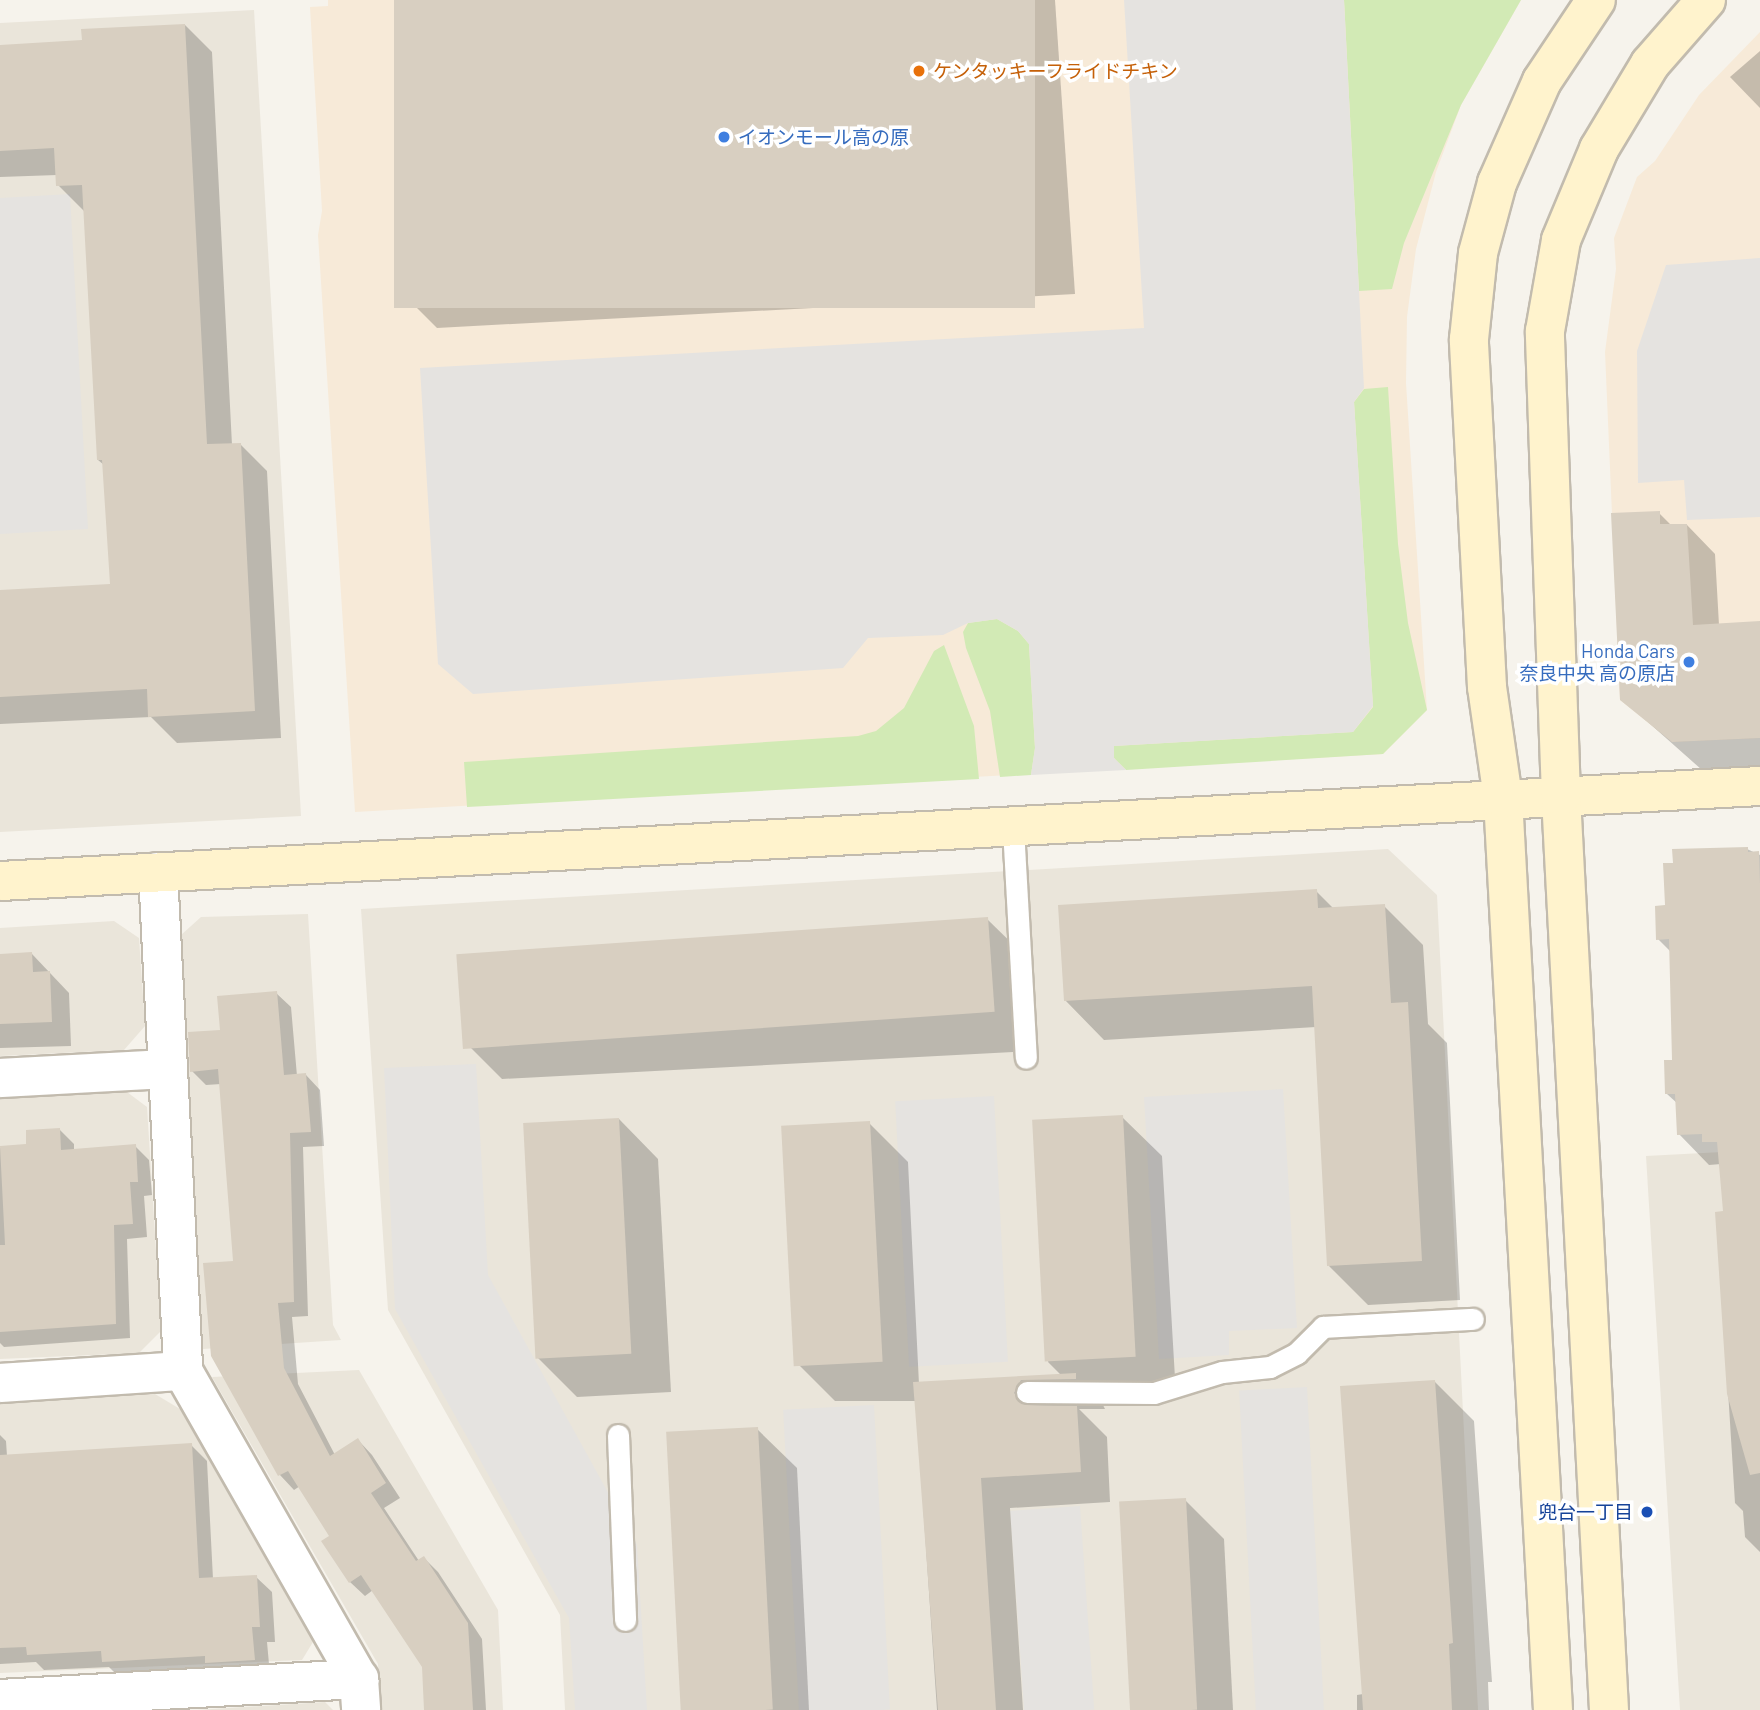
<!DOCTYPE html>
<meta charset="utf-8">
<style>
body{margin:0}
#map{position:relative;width:1760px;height:1710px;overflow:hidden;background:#f6f3ec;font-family:Barlow,"Noto Sans JP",sans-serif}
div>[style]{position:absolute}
.residential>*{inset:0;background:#eae5da}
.commercial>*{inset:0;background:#f7ead8}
.green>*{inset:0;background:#d2eab5}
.parking>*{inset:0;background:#e5e3e0;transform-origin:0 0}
.shadow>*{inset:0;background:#0003}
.building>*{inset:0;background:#d8cfc1;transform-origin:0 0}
.roads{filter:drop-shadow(2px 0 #c2bbae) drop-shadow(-2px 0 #c2bbae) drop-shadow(0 2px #c2bbae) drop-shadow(0 -2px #c2bbae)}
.lane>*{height:21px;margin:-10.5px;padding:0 10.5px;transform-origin:10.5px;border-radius:10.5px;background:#fff}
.street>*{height:38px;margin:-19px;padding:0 19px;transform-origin:19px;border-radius:19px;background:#fff}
.secondary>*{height:38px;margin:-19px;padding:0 19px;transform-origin:19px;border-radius:19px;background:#fff3cd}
.dots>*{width:19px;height:19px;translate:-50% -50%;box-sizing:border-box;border:4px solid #fff;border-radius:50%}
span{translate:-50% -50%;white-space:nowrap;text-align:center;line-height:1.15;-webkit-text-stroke:7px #fff;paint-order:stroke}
.food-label{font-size:19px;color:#c56008}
.left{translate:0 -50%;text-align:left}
.shop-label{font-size:19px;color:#366cbe}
.right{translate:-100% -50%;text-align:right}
.transit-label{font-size:19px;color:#164399}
</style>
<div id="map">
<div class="residential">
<i style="clip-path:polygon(254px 10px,301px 816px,0 832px,0 23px)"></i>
<i style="clip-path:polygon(1388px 849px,1437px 895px,1478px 1710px,565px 1710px,560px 1615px,388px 1310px,361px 909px)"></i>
<i style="clip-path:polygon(308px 914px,333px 1325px,341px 1340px,203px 1349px,181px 935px,201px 917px)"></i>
<i style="clip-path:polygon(114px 921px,139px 938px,145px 1026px,124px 1050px,0 1056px,0 928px)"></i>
<i style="clip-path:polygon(127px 1092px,147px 1107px,161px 1331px,139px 1353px,0 1359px,0 1099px)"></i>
<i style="clip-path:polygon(1760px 1150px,1760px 1710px,1680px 1710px,1646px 1156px)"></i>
<i style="clip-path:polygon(359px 1370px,498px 1610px,503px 1710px,381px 1710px,378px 1664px,212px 1377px)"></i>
<i style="clip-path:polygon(155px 1394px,180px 1409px,313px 1642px,302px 1660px,0 1673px,0 1402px)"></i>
<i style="clip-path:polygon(325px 1702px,333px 1710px,197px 1710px)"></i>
</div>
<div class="commercial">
<i style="clip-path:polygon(328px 0,1521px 0,1461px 105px,1436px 172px,1416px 249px,1407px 317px,1406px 383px,1427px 710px,1383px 754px,355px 812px,318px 235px,322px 211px,310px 7px,328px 6px)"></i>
<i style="clip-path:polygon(1760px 32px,1760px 738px,1672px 742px,1620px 700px,1605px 352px,1616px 269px,1614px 238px,1637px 177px,1655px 161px,1699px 95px)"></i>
</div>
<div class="green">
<i style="clip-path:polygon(1344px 0,1521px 0,1461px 105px,1404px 243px,1392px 289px,1359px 291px)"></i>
<i style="clip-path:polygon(1388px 387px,1398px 544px,1408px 623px,1427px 710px,1383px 754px,1126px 770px,1114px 758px,1113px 746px,1353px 732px,1373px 707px,1354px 402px,1364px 389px)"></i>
<i style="clip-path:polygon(997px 619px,1018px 631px,1029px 644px,1035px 748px,1031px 775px,1000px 777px,990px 711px,966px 648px,963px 632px,968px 623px)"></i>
<i style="clip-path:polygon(944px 645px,974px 726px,979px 779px,467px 807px,464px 762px,858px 736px,876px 731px,904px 708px,934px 651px)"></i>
</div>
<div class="parking">
<i style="clip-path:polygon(1124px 0,1344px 0,1364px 388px,1354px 402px,1373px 706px,1353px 732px,1114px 746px,1114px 758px,1126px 770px,1031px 775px,1035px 748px,1029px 644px,1018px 631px,997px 619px,968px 623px,943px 635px,868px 638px,843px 668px,473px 694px,438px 664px,420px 368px,1144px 328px)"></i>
<i style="clip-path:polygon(70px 194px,88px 529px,0 534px,0 198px)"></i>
<i style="clip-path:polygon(1760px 258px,1760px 517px,1687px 520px,1684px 480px,1638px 483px,1637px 351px,1666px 265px)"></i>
<i style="clip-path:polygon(476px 1064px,488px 1275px,637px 1545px,647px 1710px,575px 1710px,569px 1618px,395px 1309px,384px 1068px)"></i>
<i style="clip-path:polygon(1283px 1089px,1297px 1328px,1229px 1331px,1229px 1355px,1159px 1359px,1144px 1097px)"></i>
<i style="left:994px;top:1096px;width:266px;height:99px;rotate:87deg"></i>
<i style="left:1307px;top:1387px;width:324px;height:68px;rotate:87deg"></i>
<i style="left:874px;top:1405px;width:305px;height:91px;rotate:87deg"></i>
<i style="left:1080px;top:1506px;width:204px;height:70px;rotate:86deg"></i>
</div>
<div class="shadow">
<i style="clip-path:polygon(396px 0,1055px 0,1075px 294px,437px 328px,415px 306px)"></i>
<i style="clip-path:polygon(185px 25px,212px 52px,232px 445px,240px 444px,267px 471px,281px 738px,177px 743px,151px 717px,0 724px,0 592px,112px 586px,104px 465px,98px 460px,86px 213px,58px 185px,57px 175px,0 177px,0 47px,84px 42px)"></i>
<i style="clip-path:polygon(1760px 51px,1760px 108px,1730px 77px)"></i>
<i style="clip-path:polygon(1659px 513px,1672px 526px,1687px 525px,1715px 554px,1719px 625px,1760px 623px,1760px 767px,1702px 770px,1622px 699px)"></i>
<i style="clip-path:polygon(1747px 849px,1760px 855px,1760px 1552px,1745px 1537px,1743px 1511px,1735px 1503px,1717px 1213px,1725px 1213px,1721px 1164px,1709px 1165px,1679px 1134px,1678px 1104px,1667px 1094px,1674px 1061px,1671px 952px,1658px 939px,1667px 907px)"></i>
<i style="clip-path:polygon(1316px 891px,1334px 909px,1384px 906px,1423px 945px,1428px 1024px,1447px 1043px,1460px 1300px,1368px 1305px,1329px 1266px,1316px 1027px,1104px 1040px,1065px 1000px)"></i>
<i style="clip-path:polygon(987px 919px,1027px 958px,1032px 1051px,502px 1079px,463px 1040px)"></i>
<i style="clip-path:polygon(32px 954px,69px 993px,71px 1046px,0 1048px,0 956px)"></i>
<i style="clip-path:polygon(276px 993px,291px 1007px,297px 1076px,306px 1075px,320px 1090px,324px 1146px,303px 1147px,308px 1316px,292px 1317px,298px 1384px,335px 1455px,358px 1440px,372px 1455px,400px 1498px,384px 1508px,419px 1561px,424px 1558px,438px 1572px,482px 1639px,486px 1710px,426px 1710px,423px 1667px,373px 1590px,365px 1596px,350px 1582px,331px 1537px,300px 1486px,294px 1490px,280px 1475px,213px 1355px,234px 1262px,221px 1084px,206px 1085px,192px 1071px,222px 1031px)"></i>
<i style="clip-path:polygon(1122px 1117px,1162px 1156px,1176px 1395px,1101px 1401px,1105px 1409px,1079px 1409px,1107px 1437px,1110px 1502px,1010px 1508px,1023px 1710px,937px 1710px,916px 1401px,835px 1401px,795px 1361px,869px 1123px,908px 1162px,919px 1384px,1061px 1375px,1048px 1362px)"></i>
<i style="clip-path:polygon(619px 1119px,658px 1159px,671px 1392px,577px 1397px,538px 1358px)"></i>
<i style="clip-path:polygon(59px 1129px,74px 1144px,74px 1150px,135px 1146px,149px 1160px,152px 1195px,144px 1196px,147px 1237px,127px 1239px,130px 1338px,4px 1347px,0 1343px,0 1148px,28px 1146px)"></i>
<i style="clip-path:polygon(1435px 1382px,1474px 1421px,1492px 1682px,1488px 1682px,1489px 1710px,1357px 1710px,1357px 1695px,1363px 1694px)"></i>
<i style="clip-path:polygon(757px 1429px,797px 1468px,809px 1710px,682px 1710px,668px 1434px)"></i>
<i style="clip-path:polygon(0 1435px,6px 1441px,7px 1456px,191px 1445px,207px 1461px,213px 1579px,256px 1577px,272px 1592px,275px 1642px,267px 1642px,270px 1675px,119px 1677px,109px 1667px,44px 1670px,36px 1662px,0 1664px)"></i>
<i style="clip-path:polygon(1185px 1500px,1224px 1539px,1233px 1710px,1135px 1710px)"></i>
</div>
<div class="building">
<i style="left:394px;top:0;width:641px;height:308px"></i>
<i style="clip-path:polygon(185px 24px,207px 444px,241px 443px,255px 711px,148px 717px,147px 689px,0 697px,0 590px,110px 584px,102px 460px,97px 460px,82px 185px,56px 186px,54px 148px,0 151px,0 45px,82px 40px,81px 29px)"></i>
<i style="clip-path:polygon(1660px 511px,1660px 524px,1687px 524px,1693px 625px,1760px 621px,1760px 738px,1672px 742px,1620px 700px,1611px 513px)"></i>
<i style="clip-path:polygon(1748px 847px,1748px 852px,1759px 851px,1760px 884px,1760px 1473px,1750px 1475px,1727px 1394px,1715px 1212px,1723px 1211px,1717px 1142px,1702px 1142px,1702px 1134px,1677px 1135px,1675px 1094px,1665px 1094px,1664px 1060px,1672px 1060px,1669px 939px,1656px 940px,1655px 906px,1665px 905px,1663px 863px,1673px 863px,1672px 849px)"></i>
<i style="clip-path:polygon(1317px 889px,1318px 908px,1385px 904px,1391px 1003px,1408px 1002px,1422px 1261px,1327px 1266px,1312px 986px,1064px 1001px,1058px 905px)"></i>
<i style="left:988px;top:917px;width:95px;height:533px;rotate:86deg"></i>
<i style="clip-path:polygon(32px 952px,33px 972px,50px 971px,52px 1022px,0 1024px,0 954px)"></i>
<i style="clip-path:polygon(277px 991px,284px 1075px,306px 1073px,311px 1132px,290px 1133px,294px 1302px,278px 1303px,284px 1368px,330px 1456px,358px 1438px,386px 1483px,371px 1493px,416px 1561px,424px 1556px,468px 1623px,473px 1710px,424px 1710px,422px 1667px,361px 1575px,349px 1583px,321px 1541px,329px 1536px,288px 1471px,278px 1476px,211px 1356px,203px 1263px,233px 1261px,225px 1159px,218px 1069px,190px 1072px,188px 1032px,220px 1030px,217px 996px)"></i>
<i style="left:1123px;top:1115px;width:242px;height:91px;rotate:87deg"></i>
<i style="left:619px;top:1118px;width:236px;height:96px;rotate:87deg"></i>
<i style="left:870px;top:1121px;width:241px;height:89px;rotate:87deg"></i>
<i style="clip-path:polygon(60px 1128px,61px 1150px,136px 1144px,138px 1182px,130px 1182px,133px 1224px,114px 1225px,116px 1324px,0 1332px,0 1245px,5px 1245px,0 1146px,26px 1144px,26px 1130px)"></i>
<i style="clip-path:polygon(1076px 1373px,1076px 1379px,1021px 1380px,1014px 1393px,1026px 1405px,1077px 1406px,1081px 1472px,981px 1478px,996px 1710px,938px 1710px,913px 1382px)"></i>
<i style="clip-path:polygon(1435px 1380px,1453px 1643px,1449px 1644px,1452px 1710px,1363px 1710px,1340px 1386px)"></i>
<i style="left:758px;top:1427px;width:283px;height:92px;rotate:87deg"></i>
<i style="clip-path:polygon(192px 1443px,199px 1578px,257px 1575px,260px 1627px,252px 1627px,255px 1660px,205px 1663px,205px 1656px,102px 1662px,101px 1651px,27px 1655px,26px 1647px,0 1648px,0 1455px)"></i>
<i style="left:1186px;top:1498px;width:212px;height:67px;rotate:87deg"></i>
</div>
<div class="roads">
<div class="lane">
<i style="left:1013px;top:828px;width:230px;rotate:86.8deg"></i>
<i style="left:1027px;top:1392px;width:127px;rotate:0.5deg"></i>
<i style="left:1154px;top:1393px;width:71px;rotate:-17.2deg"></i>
<i style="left:1222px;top:1372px;width:48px;rotate:-5.9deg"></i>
<i style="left:1270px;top:1367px;width:30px;rotate:-27deg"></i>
<i style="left:1297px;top:1353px;width:37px;rotate:-45deg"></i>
<i style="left:1323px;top:1327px;width:150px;rotate:-3.1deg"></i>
<i style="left:618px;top:1435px;width:185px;rotate:87.8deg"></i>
</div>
<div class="street">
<i style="left:158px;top:872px;width:500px;rotate:87.1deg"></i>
<i style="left:183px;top:1371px;width:355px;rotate:60.3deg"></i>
<i style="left:359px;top:1679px;width:31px;rotate:86deg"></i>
<i style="left:0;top:1078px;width:166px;rotate:-3.1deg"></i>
<i style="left:0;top:1383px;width:183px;rotate:-3.8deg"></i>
<i style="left:0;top:1699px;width:360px;rotate:-3.2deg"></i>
</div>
<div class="secondary">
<i style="left:0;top:881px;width:1763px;rotate:-3.09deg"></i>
<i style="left:1553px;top:1710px;width:913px;rotate:-93.14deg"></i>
<i style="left:1503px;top:798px;width:112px;rotate:-98.2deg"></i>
<i style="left:1487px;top:687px;width:348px;rotate:-93deg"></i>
<i style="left:1469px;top:339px;width:86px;rotate:-84deg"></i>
<i style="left:1478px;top:253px;width:73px;rotate:-74.8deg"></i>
<i style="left:1497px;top:183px;width:111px;rotate:-66.2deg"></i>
<i style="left:1542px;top:81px;width:97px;rotate:-56.3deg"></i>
<i style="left:1609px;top:1710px;width:915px;rotate:-93.01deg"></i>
<i style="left:1561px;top:796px;width:465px;rotate:-92deg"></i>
<i style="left:1545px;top:331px;width:92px;rotate:-80deg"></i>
<i style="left:1561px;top:240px;width:99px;rotate:-67.3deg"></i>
<i style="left:1599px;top:149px;width:99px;rotate:-59deg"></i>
<i style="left:1650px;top:64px;width:85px;rotate:-48.8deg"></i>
</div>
</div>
<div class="dots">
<i style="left:919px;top:71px;background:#e8710a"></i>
<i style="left:724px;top:137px;background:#3f7fe0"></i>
<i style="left:1689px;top:662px;background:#3f7fe0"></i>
<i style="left:1647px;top:1512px;background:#1a4fb4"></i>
</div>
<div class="food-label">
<span class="left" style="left:933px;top:71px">ケンタッキーフライドチキン</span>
</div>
<div class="shop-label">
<span class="left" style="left:738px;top:137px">イオンモール高の原</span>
<span class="right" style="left:1675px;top:662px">Honda Cars<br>奈良中央 高の原店</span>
</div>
<div class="transit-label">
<span class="right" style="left:1633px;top:1512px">兜台一丁目</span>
</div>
</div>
